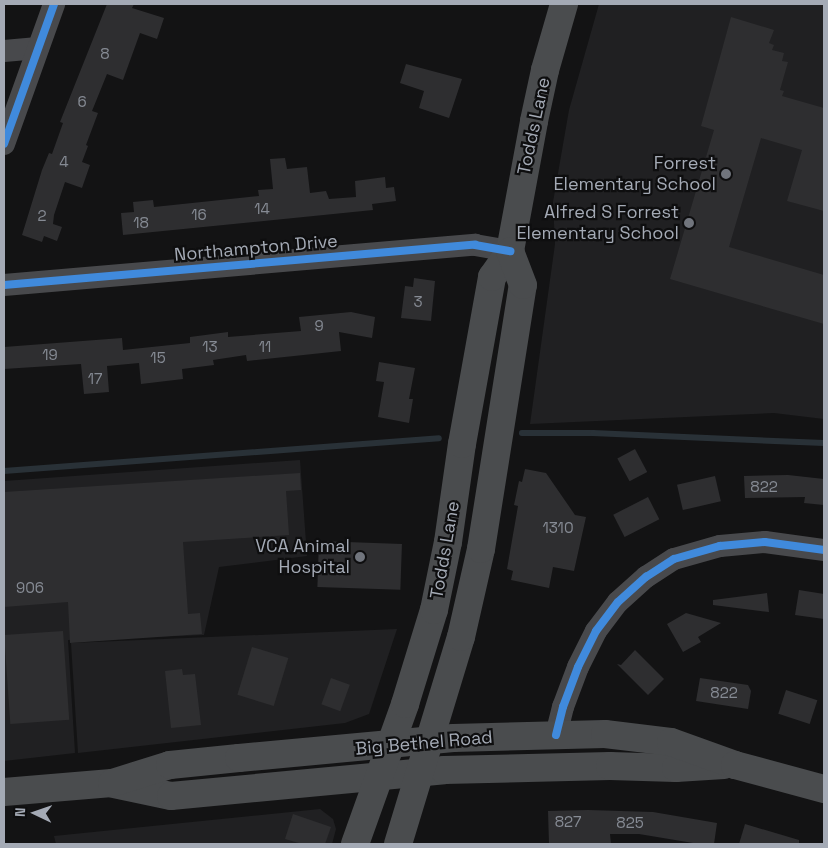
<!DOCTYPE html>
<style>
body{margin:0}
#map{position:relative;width:828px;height:848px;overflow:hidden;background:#131314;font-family:"Space Grotesk",sans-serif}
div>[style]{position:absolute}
.built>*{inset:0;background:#202022}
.stream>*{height:5.5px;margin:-2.75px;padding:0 2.75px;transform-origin:2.75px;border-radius:2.75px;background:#293137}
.building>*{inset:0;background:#2e2e30;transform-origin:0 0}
.minor>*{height:22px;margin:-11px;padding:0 11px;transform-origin:11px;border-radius:11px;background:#48494c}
.major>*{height:28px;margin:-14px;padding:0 14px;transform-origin:14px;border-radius:14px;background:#4a4c4e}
.cycleway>*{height:8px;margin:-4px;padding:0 4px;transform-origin:4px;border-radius:4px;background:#408adc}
.dots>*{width:14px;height:14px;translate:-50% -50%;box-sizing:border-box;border:2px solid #0e0e0f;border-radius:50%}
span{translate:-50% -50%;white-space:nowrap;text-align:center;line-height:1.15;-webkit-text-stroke:4.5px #0e0e0f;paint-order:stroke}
.number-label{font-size:15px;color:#868b94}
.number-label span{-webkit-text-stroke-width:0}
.street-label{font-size:18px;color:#a4aab5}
.poi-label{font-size:18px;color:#a4aab5}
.right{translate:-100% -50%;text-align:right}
.frame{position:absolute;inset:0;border:5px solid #a4aab5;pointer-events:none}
.north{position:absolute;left:10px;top:788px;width:50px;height:50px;-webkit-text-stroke:4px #0e0e0f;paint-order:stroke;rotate:273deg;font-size:14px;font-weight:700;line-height:20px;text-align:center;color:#a4aab5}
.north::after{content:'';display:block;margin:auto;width:18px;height:22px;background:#a4aab5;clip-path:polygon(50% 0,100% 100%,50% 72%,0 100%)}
</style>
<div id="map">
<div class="built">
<i style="clip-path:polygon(599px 4px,824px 4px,824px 419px,774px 413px,530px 424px,555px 244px,553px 202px,569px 110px)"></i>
<i style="clip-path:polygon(300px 460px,307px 556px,219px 567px,204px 635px,68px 640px,75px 753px,4px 761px,4px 481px)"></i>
<i style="clip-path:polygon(397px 629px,369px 714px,345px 723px,78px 753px,71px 643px)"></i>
<i style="clip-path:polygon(320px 809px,333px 819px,336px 829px,332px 844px,56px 844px,54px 836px)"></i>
</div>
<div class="stream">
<i style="left:522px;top:433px;width:71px"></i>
<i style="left:593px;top:433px;width:231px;rotate:2.5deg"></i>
<i style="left:4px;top:471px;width:436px;rotate:-4.3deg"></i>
</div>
<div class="building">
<i style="clip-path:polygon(107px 4px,134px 4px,132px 8px,164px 18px,157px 39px,140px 33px,123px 80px,107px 74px,92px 111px,98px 113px,86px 145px,88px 146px,82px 162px,90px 165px,82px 188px,65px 182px,54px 215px,53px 224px,62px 227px,57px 241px,44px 236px,42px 242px,22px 235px,42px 170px,49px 153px,52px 154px,63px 123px,60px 122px)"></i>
<i style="clip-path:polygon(731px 17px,774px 30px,769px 43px,774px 45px,772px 50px,784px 53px,782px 61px,788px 62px,780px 90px,784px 91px,782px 96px,824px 108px,824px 211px,787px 201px,802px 150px,761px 138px,729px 247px,824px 275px,824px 324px,670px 279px,714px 130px,701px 126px)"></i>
<i style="clip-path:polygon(406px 64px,462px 79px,449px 118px,419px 108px,424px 91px,400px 83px)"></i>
<i style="clip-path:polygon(285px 158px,287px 169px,307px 167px,310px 193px,326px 191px,329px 199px,356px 197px,355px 181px,385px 177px,386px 188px,394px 187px,396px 201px,372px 204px,373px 210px,123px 235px,121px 213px,134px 212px,133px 202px,153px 200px,154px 207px,259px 196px,258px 190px,273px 189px,270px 159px)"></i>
<i style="clip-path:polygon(414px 278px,435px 281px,431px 321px,401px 318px,405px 286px,413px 287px)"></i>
<i style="clip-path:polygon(351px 312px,375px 317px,372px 338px,339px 332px,341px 351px,247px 361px,246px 355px,213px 360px,214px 365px,182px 369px,183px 379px,141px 384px,139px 363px,107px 366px,109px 392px,84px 394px,81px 364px,4px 369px,4px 347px,122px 338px,123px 350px,190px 343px,190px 337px,228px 332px,228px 337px,301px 331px,299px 317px)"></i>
<i style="clip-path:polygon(379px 362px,415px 368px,409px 399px,413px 399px,409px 423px,378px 417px,384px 382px,376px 381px)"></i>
<i style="left:635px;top:449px;width:26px;height:20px;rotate:62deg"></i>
<i style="clip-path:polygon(525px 469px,546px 473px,575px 515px,586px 517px,574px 571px,553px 567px,549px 588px,511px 580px,513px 571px,507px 569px,518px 506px,514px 505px,519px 481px,522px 482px)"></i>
<i style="clip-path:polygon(300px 473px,301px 490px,286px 491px,289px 535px,183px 542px,188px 614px,200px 613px,202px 634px,70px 643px,68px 602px,4px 607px,4px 492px)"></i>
<i style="clip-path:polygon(788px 475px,824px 479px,824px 505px,804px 503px,805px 497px,745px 498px,744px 476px)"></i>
<i style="left:715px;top:476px;width:26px;height:39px;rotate:77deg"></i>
<i style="left:648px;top:497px;width:25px;height:39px;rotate:63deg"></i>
<i style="left:319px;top:541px;width:83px;height:46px;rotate:2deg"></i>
<i style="clip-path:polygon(799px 590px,824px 594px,824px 619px,795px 615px)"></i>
<i style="clip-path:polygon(767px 593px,769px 612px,713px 605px,713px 600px)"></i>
<i style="clip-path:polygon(686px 613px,721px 623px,698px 637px,701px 642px,683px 652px,667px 624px)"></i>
<i style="left:63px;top:631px;width:89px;height:59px;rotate:86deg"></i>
<i style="left:252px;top:647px;width:38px;height:50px;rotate:17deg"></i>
<i style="clip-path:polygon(635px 650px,664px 679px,648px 695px,617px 664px,621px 665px)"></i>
<i style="clip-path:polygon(182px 669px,183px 675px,195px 674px,201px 725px,171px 728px,165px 671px)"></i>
<i style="left:331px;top:678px;width:20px;height:28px;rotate:20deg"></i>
<i style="clip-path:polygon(700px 678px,748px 685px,751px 691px,748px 709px,696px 701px)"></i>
<i style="left:786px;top:690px;width:33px;height:25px;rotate:18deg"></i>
<i style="clip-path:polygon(588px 810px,653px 812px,717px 823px,714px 844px,699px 844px,639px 834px,610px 834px,611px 844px,549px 844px,548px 811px)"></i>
<i style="clip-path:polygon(293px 814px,331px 827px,325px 844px,302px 844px,285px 839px)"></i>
<i style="clip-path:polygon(745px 824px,799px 840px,799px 844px,739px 844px)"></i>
</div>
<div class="minor">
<i style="left:4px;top:51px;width:34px;rotate:-5deg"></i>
<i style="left:4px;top:144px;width:149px;rotate:-70.3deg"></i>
<i style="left:4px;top:285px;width:473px;rotate:-4.9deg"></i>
<i style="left:475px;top:245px;width:36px;rotate:10deg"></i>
<i style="left:556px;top:735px;width:29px;rotate:-76deg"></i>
<i style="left:563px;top:707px;width:43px;rotate:-69.4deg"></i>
<i style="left:578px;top:667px;width:40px;rotate:-63.4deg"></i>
<i style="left:596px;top:631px;width:36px;rotate:-53deg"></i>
<i style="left:618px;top:602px;width:38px;rotate:-42deg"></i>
<i style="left:646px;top:577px;width:33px;rotate:-33deg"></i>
<i style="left:674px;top:559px;width:48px;rotate:-15.8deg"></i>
<i style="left:720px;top:546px;width:45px;rotate:-5.1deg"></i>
<i style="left:765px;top:542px;width:60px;rotate:7.7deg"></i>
</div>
<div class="major">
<i style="left:114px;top:784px;width:58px;rotate:11.9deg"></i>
<i style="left:171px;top:796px;width:274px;rotate:-5.4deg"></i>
<i style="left:444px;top:770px;width:166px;rotate:-1.4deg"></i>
<i style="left:610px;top:766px;width:66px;rotate:1.7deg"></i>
<i style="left:676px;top:768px;width:48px;rotate:-3.6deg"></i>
<i style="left:4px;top:792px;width:108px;rotate:-4.8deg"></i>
<i style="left:112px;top:783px;width:61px;rotate:-17.2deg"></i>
<i style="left:170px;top:765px;width:69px;rotate:-5.8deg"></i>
<i style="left:239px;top:758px;width:215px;rotate:-5.3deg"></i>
<i style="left:453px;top:738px;width:152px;rotate:-1.5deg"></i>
<i style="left:605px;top:734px;width:66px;rotate:6.9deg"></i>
<i style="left:671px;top:742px;width:68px;rotate:19.8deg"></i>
<i style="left:735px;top:765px;width:92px;rotate:15.1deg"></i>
<i style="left:355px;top:844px;width:149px;rotate:-70.3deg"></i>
<i style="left:405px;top:704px;width:98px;rotate:-72.9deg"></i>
<i style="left:434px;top:610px;width:69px;rotate:-78.4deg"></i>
<i style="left:448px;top:542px;width:99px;rotate:-81.9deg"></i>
<i style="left:462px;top:444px;width:170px;rotate:-79.8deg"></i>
<i style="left:492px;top:277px;width:32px;rotate:-55deg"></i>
<i style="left:510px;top:251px;width:132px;rotate:-79.5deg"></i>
<i style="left:534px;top:121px;width:52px;rotate:-77.8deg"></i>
<i style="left:545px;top:70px;width:69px;rotate:-73.9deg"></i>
<i style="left:398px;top:844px;width:216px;rotate:-73.1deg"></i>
<i style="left:461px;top:637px;width:90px;rotate:-77.2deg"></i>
<i style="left:481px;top:549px;width:267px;rotate:-81deg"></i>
<i style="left:523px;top:285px;width:36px;rotate:-111deg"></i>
</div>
<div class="cycleway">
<i style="left:4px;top:144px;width:149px;rotate:-70.3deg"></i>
<i style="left:4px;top:285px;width:473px;rotate:-4.9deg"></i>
<i style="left:475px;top:245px;width:36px;rotate:10deg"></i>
<i style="left:556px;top:735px;width:29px;rotate:-76deg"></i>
<i style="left:563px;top:707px;width:43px;rotate:-69.4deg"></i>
<i style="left:578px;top:667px;width:40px;rotate:-63.4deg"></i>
<i style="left:596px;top:631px;width:36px;rotate:-53deg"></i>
<i style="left:618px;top:602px;width:38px;rotate:-42deg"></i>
<i style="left:646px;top:577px;width:33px;rotate:-33deg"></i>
<i style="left:674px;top:559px;width:48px;rotate:-15.8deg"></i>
<i style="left:720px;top:546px;width:45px;rotate:-5.1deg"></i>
<i style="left:765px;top:542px;width:60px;rotate:7.7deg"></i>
</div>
<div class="dots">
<i style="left:726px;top:174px;background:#71757d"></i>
<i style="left:689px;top:223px;background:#71757d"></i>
<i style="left:360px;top:557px;background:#71757d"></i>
</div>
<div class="number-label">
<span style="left:105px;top:54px">8</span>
<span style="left:82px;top:102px">6</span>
<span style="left:64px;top:162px">4</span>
<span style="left:262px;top:209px">14</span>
<span style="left:199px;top:215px">16</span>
<span style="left:42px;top:216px">2</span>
<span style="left:141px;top:223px">18</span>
<span style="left:418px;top:302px">3</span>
<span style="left:319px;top:326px">9</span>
<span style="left:210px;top:347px">13</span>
<span style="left:265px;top:347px">11</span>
<span style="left:50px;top:355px">19</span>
<span style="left:158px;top:358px">15</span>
<span style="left:95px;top:379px">17</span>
<span style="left:764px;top:487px">822</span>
<span style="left:558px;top:528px">1310</span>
<span style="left:30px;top:588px">906</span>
<span style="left:724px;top:693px">822</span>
<span style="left:568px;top:822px">827</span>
<span style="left:630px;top:823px">825</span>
</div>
<div class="street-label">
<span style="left:534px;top:126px;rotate:-78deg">Todds Lane</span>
<span style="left:256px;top:248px;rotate:-5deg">Northampton Drive</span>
<span style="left:445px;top:550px;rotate:-80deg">Todds Lane</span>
<span style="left:424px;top:743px;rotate:-5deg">Big Bethel Road</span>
</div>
<div class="poi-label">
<span class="right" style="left:716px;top:174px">Forrest<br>Elementary School</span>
<span class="right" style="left:679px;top:223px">Alfred S Forrest<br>Elementary School</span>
<span class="right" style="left:350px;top:557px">VCA Animal<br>Hospital</span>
</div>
<div class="frame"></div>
<div class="north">N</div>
</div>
